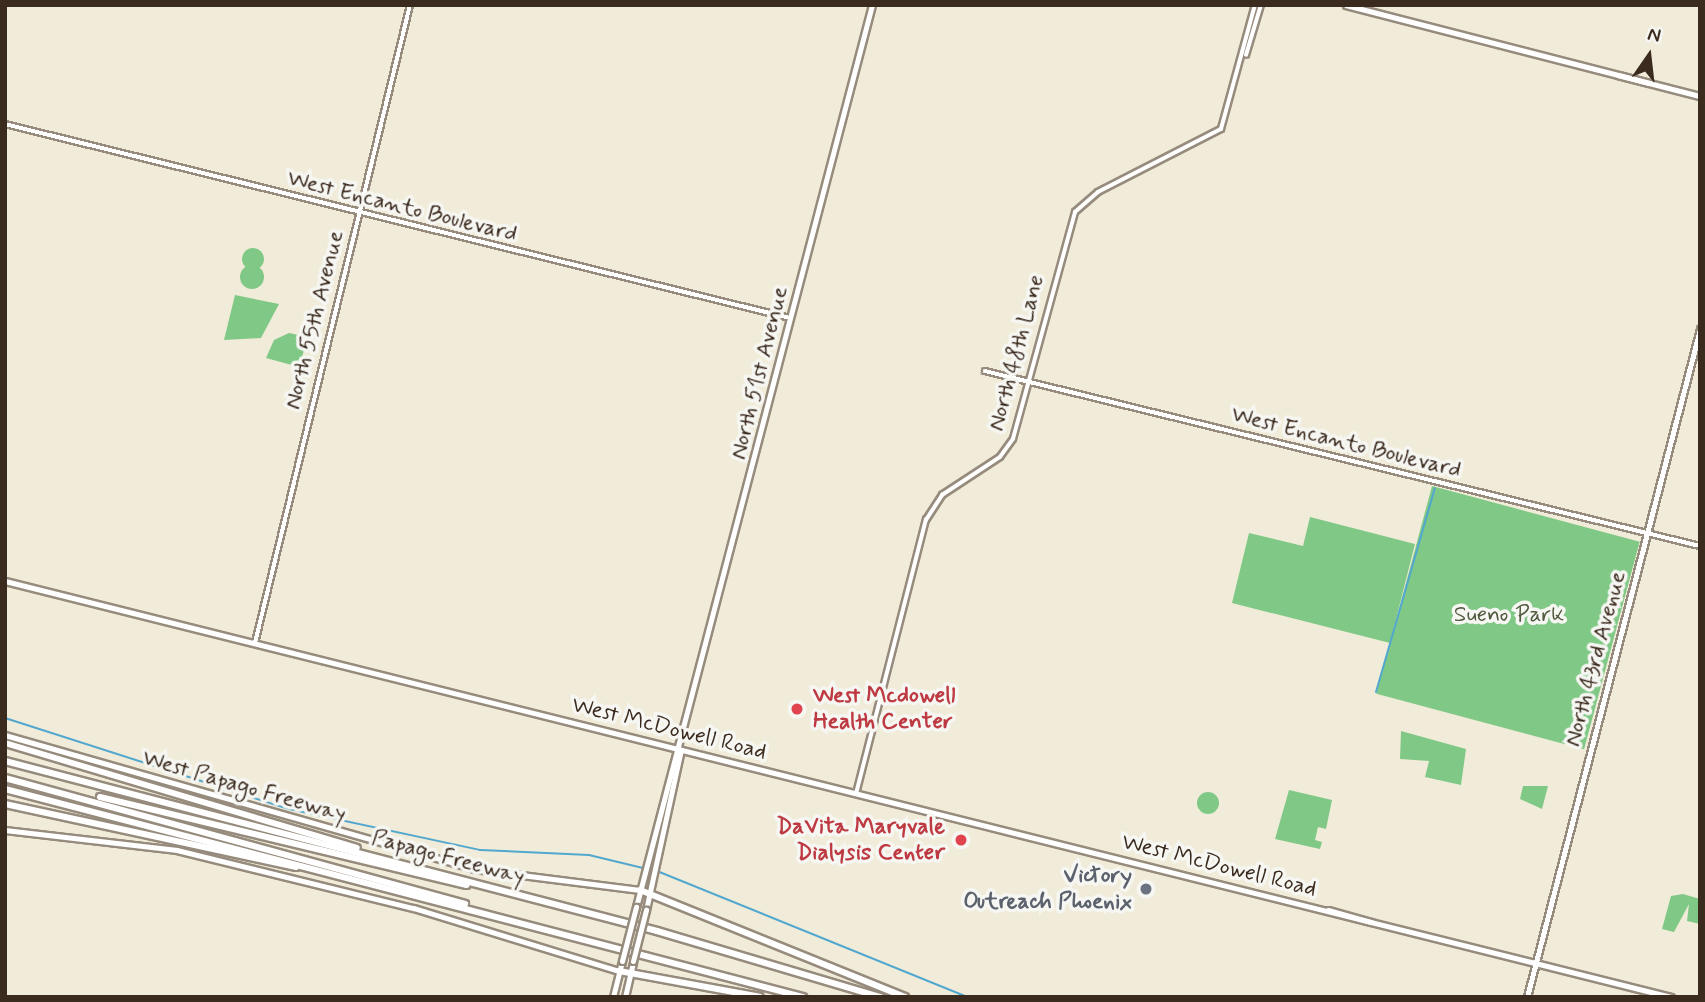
<!DOCTYPE html>
<style>
body{margin:0}
#map{position:relative;width:1705px;height:1002px;overflow:hidden;background:#f1ecd9;font-family:Mynerve,sans-serif}
div>[style]{position:absolute}
.green>*{inset:0;background:#80c885;transform-origin:0 0}
.round{border-radius:50%}
.stream>*{height:2px;margin:-1px;padding:0 1px;transform-origin:1px;border-radius:1px;background:#52a7ce}
.roads{filter:drop-shadow(2px 0 #968b7c) drop-shadow(-2px 0 #968b7c) drop-shadow(0 2px #968b7c) drop-shadow(0 -2px #968b7c)}
.tertiary>*{height:3.5px;margin:-1.75px;padding:0 1.75px;transform-origin:1.75px;border-radius:1.75px;background:#fff}
.secondary>*{height:4.5px;margin:-2.25px;padding:0 2.25px;transform-origin:2.25px;border-radius:2.25px;background:#fff}
.primary>*{height:5px;margin:-2.5px;padding:0 2.5px;transform-origin:2.5px;border-radius:2.5px;background:#fff}
.motorway>*{height:6px;margin:-3px;padding:0 3px;transform-origin:3px;border-radius:3px;background:#fff}
.bridges{filter:drop-shadow(2px 0 #968b7c) drop-shadow(-2px 0 #968b7c) drop-shadow(0 2px #968b7c) drop-shadow(0 -2px #968b7c)}
.primary-bridge>*{height:5px;margin:-2.5px;padding:0 2.5px;transform-origin:2.5px;border-radius:2.5px;background:#fff}
.dots>*{width:19px;height:19px;translate:-50% -50%;box-sizing:border-box;border:4px solid #f6f6f2;border-radius:50%}
span{translate:-50% -50%;white-space:nowrap;text-align:center;line-height:1.15;-webkit-text-stroke:7px #f6f6f2;paint-order:stroke}
.street-label{font-size:23px;color:#3b2a1e}
.park-label{font-size:23px;color:#50593d}
.health-label{font-size:23px;color:#be3a42;font-weight:700}
.left{translate:0 -50%;text-align:left}
.right{translate:-100% -50%;text-align:right}
.worship-label{font-size:23px;color:#5b616d;font-weight:700}
.frame{position:absolute;inset:0;border:7px solid #3b2a1e;pointer-events:none}
.north{position:absolute;left:1614px;top:21px;width:70px;height:70px;-webkit-text-stroke:5px #f6f6f2;paint-order:stroke;rotate:14deg;font-size:19px;font-weight:700;line-height:28px;text-align:center;color:#3b2a1e}
.north::after{content:'';display:block;margin:auto;width:24px;height:32px;background:#3b2a1e;clip-path:polygon(50% 0,100% 100%,50% 72%,0 100%)}
</style>
<div id="map">
<div class="green">
<i class="round" style="left:242px;top:248px;width:22px;height:22px"></i>
<i class="round" style="left:240px;top:265px;width:24px;height:24px"></i>
<i style="clip-path:polygon(235px 295px,279px 304px,261px 338px,224px 340px)"></i>
<i style="clip-path:polygon(289px 333px,308px 337px,299px 367px,266px 358px,274px 340px)"></i>
<i style="left:1432px;top:486px;width:215px;height:215px;rotate:15deg"></i>
<i style="clip-path:polygon(1310px 517px,1415px 544px,1390px 643px,1232px 603px,1249px 533px,1303px 546px)"></i>
<i style="clip-path:polygon(1401px 731px,1466px 749px,1461px 785px,1425px 777px,1429px 761px,1400px 759px)"></i>
<i style="clip-path:polygon(1523px 786px,1548px 786px,1542px 809px,1520px 799px)"></i>
<i style="clip-path:polygon(1289px 790px,1332px 800px,1326px 829px,1318px 827px,1315px 840px,1322px 842px,1320px 849px,1275px 839px)"></i>
<i class="round" style="left:1197px;top:792px;width:22px;height:22px"></i>
<i style="clip-path:polygon(1683px 894px,1700px 899px,1700px 924px,1687px 921px,1689px 904px,1674px 932px,1662px 929px,1671px 896px)"></i>
</div>
<div class="stream">
<i style="left:1376px;top:692px;width:212px;rotate:-73.9deg"></i>
<i style="left:5px;top:718px;width:298px;rotate:17.8deg"></i>
<i style="left:289px;top:809px;width:195px;rotate:12.1deg"></i>
<i style="left:480px;top:850px;width:109px;rotate:2.6deg"></i>
<i style="left:589px;top:855px;width:64px;rotate:13.6deg"></i>
<i style="left:657px;top:871px;width:335px;rotate:22.1deg"></i>
</div>
<div class="roads">
<div class="tertiary">
<i style="left:1246px;top:55px;width:52px;rotate:-73.3deg"></i>
<i style="left:5px;top:124px;width:809px;rotate:13.88deg"></i>
<i style="left:985px;top:371px;width:736px;rotate:13.75deg"></i>
<i style="left:255px;top:643px;width:657px;rotate:-76.34deg"></i>
<i style="left:856px;top:794px;width:283px;rotate:-75.7deg"></i>
<i style="left:926px;top:520px;width:30px;rotate:-57deg"></i>
<i style="left:942px;top:495px;width:69px;rotate:-33.2deg"></i>
<i style="left:1000px;top:457px;width:22px;rotate:-54deg"></i>
<i style="left:1013px;top:439px;width:235px;rotate:-74.7deg"></i>
<i style="left:1075px;top:212px;width:30px;rotate:-41deg"></i>
<i style="left:1098px;top:192px;width:138px;rotate:-27.1deg"></i>
<i style="left:1221px;top:129px;width:129px;rotate:-74.7deg"></i>
</div>
<div class="secondary">
<i style="left:1346px;top:5px;width:313px;rotate:14.4deg"></i>
<i style="left:1618px;top:75px;width:85px;rotate:14.4deg"></i>
<i style="left:5px;top:735px;width:488px;rotate:15.9deg"></i>
<i style="left:474px;top:869px;width:167px;rotate:7.2deg"></i>
<i style="left:5px;top:830px;width:173px;rotate:6.6deg"></i>
<i style="left:177px;top:850px;width:244px;rotate:13.8deg"></i>
<i style="left:414px;top:908px;width:214px;rotate:17.1deg"></i>
<i style="left:1527px;top:997px;width:690px;rotate:-75.48deg"></i>
</div>
<div class="primary">
<i style="left:5px;top:581px;width:1717px;rotate:14.02deg"></i>
<i style="left:636px;top:907px;width:932px;rotate:-75.34deg"></i>
<i style="left:646px;top:910px;width:164px;rotate:-77.7deg"></i>
<i style="left:1328px;top:910px;width:45px;rotate:15.6deg"></i>
<i style="left:613px;top:997px;width:37px;rotate:-76deg"></i>
<i style="left:625px;top:997px;width:37px;rotate:-77deg"></i>
</div>
<div class="motorway">
<i style="left:5px;top:743px;width:367px;rotate:16.6deg"></i>
<i style="left:5px;top:761px;width:674px;rotate:14.61deg"></i>
<i style="left:657px;top:931px;width:233px;rotate:16.5deg"></i>
<i style="left:5px;top:778px;width:477px;rotate:15.3deg"></i>
<i style="left:5px;top:789px;width:825px;rotate:14.61deg"></i>
<i style="left:100px;top:797px;width:377px;rotate:13.5deg"></i>
<i style="left:5px;top:804px;width:298px;rotate:12.2deg"></i>
<i style="left:640px;top:890px;width:286px;rotate:22deg"></i>
<i style="left:619px;top:971px;width:143px;rotate:10.4deg"></i>
</div>
</div>
<div class="bridges">
<div class="primary-bridge">
<i style="left:622px;top:961px;width:56px;rotate:-75.5deg"></i>
<i style="left:633px;top:961px;width:53px;rotate:-75.7deg"></i>
</div>
</div>
<div class="dots">
<i style="left:797px;top:709px;background:#e0444e"></i>
<i style="left:961px;top:840px;background:#e0444e"></i>
<i style="left:1146px;top:889px;background:#6b7280"></i>
</div>
<div class="street-label">
<span style="left:402px;top:207px;rotate:14deg">West Encanto Boulevard</span>
<span style="left:315px;top:320px;rotate:-76deg">North 55th Avenue</span>
<span style="left:1017px;top:353px;rotate:-75deg">North 48th Lane</span>
<span style="left:760px;top:373px;rotate:-76deg">North 51st Avenue</span>
<span style="left:1346px;top:443px;rotate:14deg">West Encanto Boulevard</span>
<span style="left:1596px;top:659px;rotate:-75deg">North 43rd Avenue</span>
<span style="left:669px;top:729px;rotate:14deg">West McDowell Road</span>
<span style="left:244px;top:787px;rotate:16deg">West Papago Freeway</span>
<span style="left:448px;top:858px;rotate:15deg">Papago Freeway</span>
<span style="left:1219px;top:866px;rotate:14deg">West McDowell Road</span>
</div>
<div class="park-label">
<span style="left:1509px;top:615px">Sueno Park</span>
</div>
<div class="health-label">
<span class="left" style="left:813px;top:709px">West Mcdowell<br>Health Center</span>
<span class="right" style="left:945px;top:840px">DaVita Maryvale<br>Dialysis Center</span>
</div>
<div class="worship-label">
<span class="right" style="left:1132px;top:889px">Victory<br>Outreach Phoenix</span>
</div>
<div class="frame"></div>
<div class="north">N</div>
</div>
